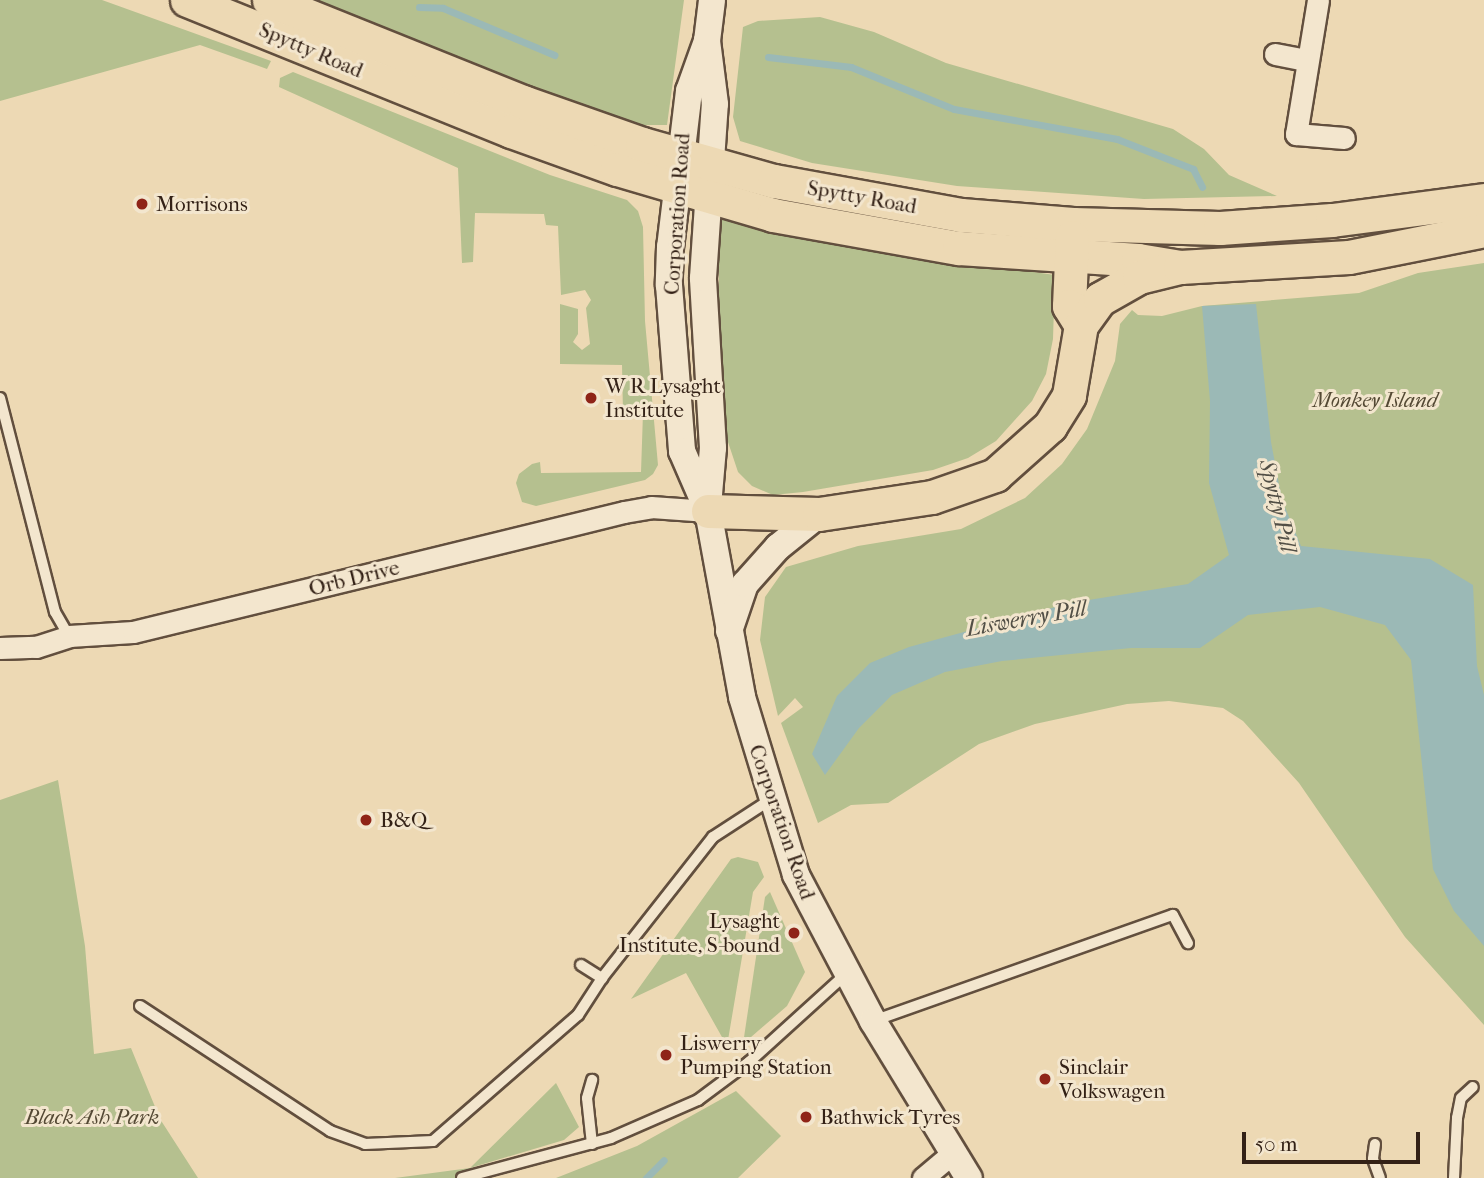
<!DOCTYPE html>
<style>
body{margin:0}
#map{position:relative;width:1484px;height:1178px;overflow:hidden;background:#edd9b4;font-family:"IM FELL French Canon",serif}
div>[style]{position:absolute}
.green>*{inset:0;background:#b5c08f}
.water>*{inset:0;background:#9bb9b6}
.stream>*{height:7px;margin:-3.5px;padding:0 3.5px;transform-origin:3.5px;border-radius:3.5px;background:#9bb9b6}
.roads{filter:drop-shadow(2px 0 #624f3e) drop-shadow(-2px 0 #624f3e) drop-shadow(0 2px #624f3e) drop-shadow(0 -2px #624f3e)}
.service>*{height:10px;margin:-5px;padding:0 5px;transform-origin:5px;border-radius:5px;background:#f3e6ce}
.minor>*{height:21px;margin:-10.5px;padding:0 10.5px;transform-origin:10.5px;border-radius:10.5px;background:#f3e6ce}
.tertiary>*{height:26px;margin:-13px;padding:0 13px;transform-origin:13px;border-radius:13px;background:#f3e6ce}
.primary>*{height:33px;margin:-16.5px;padding:0 16.5px;transform-origin:16.5px;border-radius:16.5px;background:#edd9b4}
.dots>*{width:19px;height:19px;translate:-50% -50%;box-sizing:border-box;border:4px solid #f3e6ce;border-radius:50%}
span{translate:-50% -50%;white-space:nowrap;text-align:center;line-height:1.15;-webkit-text-stroke:6px #f3e6ce;paint-order:stroke}
.street-label{font-size:21px;color:#332116}
.poi-label{font-size:21px;color:#332116}
.left{translate:0 -50%;text-align:left}
.right{translate:-100% -50%;text-align:right}
.park-label{font-size:21px;color:#544934;font-style:italic}
.water-label{font-size:23px;color:#524f46;font-style:italic}
.scale{position:absolute;left:1242px;top:1132px;width:178px;height:32px;box-sizing:border-box;border:4px solid #332116;border-top:0;padding-left:9px;font-size:21px;line-height:24px;white-space:nowrap;color:#332116;-webkit-text-stroke:5px #f3e6ce;paint-order:stroke}
</style>
<div id="map">
<div class="green">
<i style="clip-path:polygon(0 0,102px 0,271px 61px,267px 69px,200px 45px,0 101px)"></i>
<i style="clip-path:polygon(309px 0,684px 0,667px 125px,644px 125px,641px 129px,551px 98px)"></i>
<i style="clip-path:polygon(820px 17px,874px 32px,946px 63px,1173px 129px,1204px 149px,1229px 175px,1277px 196px,1144px 199px,957px 186px,812px 163px,740px 141px,733px 117px,743px 27px,758px 21px)"></i>
<i style="clip-path:polygon(293px 72px,550px 175px,627px 200px,638px 211px,643px 227px,645px 321px,658px 465px,653px 474px,645px 480px,536px 506px,522px 502px,516px 483px,519px 474px,532px 464px,540px 462px,541px 473px,641px 472px,643px 413px,623px 413px,622px 365px,560px 364px,560px 304px,578px 309px,578px 334px,573px 342px,582px 350px,590px 344px,586px 308px,591px 300px,585px 290px,561px 295px,558px 226px,546px 225px,544px 214px,475px 213px,473px 262px,462px 263px,458px 168px,279px 87px,280px 78px)"></i>
<i style="clip-path:polygon(719px 218px,864px 248px,1055px 275px,1053px 339px,1046px 374px,1032px 401px,996px 441px,968px 458px,933px 470px,803px 492px,773px 495px,752px 486px,738px 472px,727px 439px,719px 355px)"></i>
<i style="clip-path:polygon(1484px 263px,1484px 1025px,1405px 937px,1299px 783px,1243px 721px,1223px 708px,1169px 701px,1127px 704px,1035px 724px,979px 744px,888px 803px,851px 805px,818px 823px,781px 723px,803px 707px,795px 698px,778px 716px,760px 640px,765px 597px,786px 567px,858px 546px,961px 529px,1025px 498px,1062px 464px,1087px 429px,1115px 361px,1120px 324px,1132px 310px,1138px 315px,1162px 316px,1202px 306px,1359px 293px,1418px 273px)"></i>
<i style="clip-path:polygon(58px 780px,85px 946px,94px 1054px,131px 1048px,160px 1119px,198px 1178px,0 1178px,0 800px)"></i>
<i style="clip-path:polygon(738px 857px,758px 862px,764px 877px,753px 892px,727px 1046px,686px 973px,631px 999px,731px 859px)"></i>
<i style="clip-path:polygon(770px 892px,805px 972px,787px 1006px,743px 1044px,765px 897px)"></i>
<i style="clip-path:polygon(556px 1083px,579px 1127px,564px 1140px,470px 1168px,474px 1178px,395px 1178px,470px 1168px)"></i>
<i style="clip-path:polygon(736px 1091px,781px 1136px,738px 1178px,556px 1178px,637px 1146px)"></i>
</div>
<div class="water">
<i style="clip-path:polygon(1256px 304px,1271px 442px,1282px 500px,1301px 546px,1430px 559px,1473px 585px,1477px 666px,1484px 695px,1484px 946px,1454px 911px,1433px 869px,1411px 660px,1385px 625px,1320px 607px,1248px 615px,1200px 648px,1131px 648px,1002px 661px,945px 672px,892px 695px,859px 728px,825px 775px,812px 754px,837px 696px,870px 663px,909px 647px,1070px 603px,1188px 584px,1229px 555px,1209px 483px,1210px 401px,1202px 306px)"></i>
</div>
<div class="stream">
<i style="left:419px;top:7px;width:24px;rotate:2deg"></i>
<i style="left:443px;top:8px;width:121px;rotate:22.9deg"></i>
<i style="left:768px;top:57px;width:84px;rotate:6.9deg"></i>
<i style="left:851px;top:67px;width:111px;rotate:22.2deg"></i>
<i style="left:954px;top:109px;width:166px;rotate:10.4deg"></i>
<i style="left:1117px;top:139px;width:82px;rotate:21.5deg"></i>
<i style="left:1193px;top:169px;width:20px;rotate:63deg"></i>
<i style="left:646px;top:1178px;width:25px;rotate:-45deg"></i>
</div>
<div class="roads">
<div class="service">
<i style="left:0;top:398px;width:221px;rotate:75.6deg"></i>
<i style="left:55px;top:612px;width:28px;rotate:60deg"></i>
<i style="left:581px;top:965px;width:25px;rotate:32deg"></i>
<i style="left:140px;top:1006px;width:227px;rotate:33.3deg"></i>
<i style="left:330px;top:1131px;width:37px;rotate:20deg"></i>
<i style="left:365px;top:1144px;width:68px;rotate:-2.5deg"></i>
<i style="left:433px;top:1141px;width:192px;rotate:-41deg"></i>
<i style="left:578px;top:1015px;width:44px;rotate:-57deg"></i>
<i style="left:602px;top:978px;width:179px;rotate:-51.8deg"></i>
<i style="left:713px;top:837px;width:68px;rotate:-33deg"></i>
<i style="left:873px;top:1021px;width:318px;rotate:-19.5deg"></i>
<i style="left:1173px;top:915px;width:32px;rotate:62deg"></i>
<i style="left:592px;top:1144px;width:46px;rotate:-96.2deg"></i>
<i style="left:587px;top:1098px;width:19px;rotate:-74deg"></i>
<i style="left:1375px;top:1144px;width:15px;rotate:98deg"></i>
<i style="left:1373px;top:1159px;width:20px;rotate:70deg"></i>
<i style="left:462px;top:1178px;width:154px;rotate:-15deg"></i>
<i style="left:611px;top:1138px;width:95px;rotate:-23.6deg"></i>
<i style="left:698px;top:1100px;width:64px;rotate:-36.7deg"></i>
<i style="left:749px;top:1062px;width:131px;rotate:-42.2deg"></i>
<i style="left:1454px;top:1178px;width:60px;rotate:-87.1deg"></i>
<i style="left:1457px;top:1118px;width:20px;rotate:-79deg"></i>
<i style="left:1461px;top:1098px;width:16px;rotate:-43deg"></i>
</div>
<div class="minor">
<i style="left:1318px;top:0;width:136px;rotate:99.3deg"></i>
<i style="left:1296px;top:134px;width:48px;rotate:4.8deg"></i>
<i style="left:1275px;top:54px;width:32px;rotate:11deg"></i>
<i style="left:0;top:648px;width:36px;rotate:-2deg"></i>
<i style="left:36px;top:647px;width:35px;rotate:-18deg"></i>
<i style="left:69px;top:636px;width:64px;rotate:-3.6deg"></i>
<i style="left:133px;top:632px;width:505px;rotate:-13.73deg"></i>
<i style="left:624px;top:512px;width:27px;rotate:-10deg"></i>
<i style="left:651px;top:507px;width:57px;rotate:4deg"></i>
<i style="left:923px;top:1178px;width:35px;rotate:-40deg"></i>
</div>
<div class="tertiary">
<i style="left:707px;top:41px;width:53px;rotate:109.8deg"></i>
<i style="left:689px;top:91px;width:157px;rotate:96.9deg"></i>
<i style="left:670px;top:247px;width:38px;rotate:92deg"></i>
<i style="left:669px;top:285px;width:167px;rotate:85.5deg"></i>
<i style="left:682px;top:451px;width:65px;rotate:66.6deg"></i>
<i style="left:708px;top:511px;width:189px;rotate:79.6deg"></i>
<i style="left:742px;top:697px;width:186px;rotate:73.1deg"></i>
<i style="left:796px;top:875px;width:165px;rotate:62.2deg"></i>
<i style="left:873px;top:1021px;width:184px;rotate:58.6deg"></i>
<i style="left:708px;top:506px;width:58px;rotate:-85.1deg"></i>
<i style="left:713px;top:448px;width:170px;rotate:-93.4deg"></i>
<i style="left:703px;top:278px;width:174px;rotate:-86.1deg"></i>
<i style="left:715px;top:104px;width:64px;rotate:-97.2deg"></i>
<i style="left:707px;top:41px;width:41px;rotate:-83deg"></i>
<i style="left:729px;top:631px;width:50px;rotate:-71.2deg"></i>
<i style="left:745px;top:584px;width:50px;rotate:-48.3deg"></i>
<i style="left:778px;top:547px;width:53px;rotate:-38.8deg"></i>
</div>
<div class="primary">
<i style="left:187px;top:0;width:349px;rotate:22deg"></i>
<i style="left:511px;top:131px;width:113px;rotate:19.7deg"></i>
<i style="left:617px;top:169px;width:163px;rotate:16.4deg"></i>
<i style="left:773px;top:215px;width:189px;rotate:10.1deg"></i>
<i style="left:959px;top:248px;width:179px;rotate:3.8deg"></i>
<i style="left:1138px;top:260px;width:43px;rotate:9.5deg"></i>
<i style="left:269px;top:0;width:274px;rotate:21.9deg"></i>
<i style="left:523px;top:102px;width:126px;rotate:19.4deg"></i>
<i style="left:642px;top:144px;width:137px;rotate:15.7deg"></i>
<i style="left:774px;top:181px;width:190px;rotate:10.3deg"></i>
<i style="left:961px;top:215px;width:112px;rotate:4.6deg"></i>
<i style="left:1073px;top:224px;width:147px;rotate:1.6deg"></i>
<i style="left:1220px;top:228px;width:112px;rotate:-4.1deg"></i>
<i style="left:1332px;top:220px;width:153px;rotate:-7.5deg"></i>
<i style="left:1072px;top:237px;width:69px;rotate:92.5deg"></i>
<i style="left:1069px;top:306px;width:22px;rotate:58deg"></i>
<i style="left:708px;top:511px;width:111px;rotate:1.5deg"></i>
<i style="left:819px;top:514px;width:114px;rotate:-8.6deg"></i>
<i style="left:932px;top:497px;width:67px;rotate:-19.2deg"></i>
<i style="left:995px;top:475px;width:74px;rotate:-41.7deg"></i>
<i style="left:1050px;top:426px;width:36px;rotate:-58deg"></i>
<i style="left:1069px;top:395px;width:71px;rotate:-80.3deg"></i>
<i style="left:1081px;top:325px;width:32px;rotate:-54deg"></i>
<i style="left:1100px;top:299px;width:45px;rotate:-29.4deg"></i>
<i style="left:1139px;top:277px;width:42px;rotate:-13.7deg"></i>
<i style="left:1180px;top:267px;width:169px;rotate:-3.4deg"></i>
<i style="left:1349px;top:257px;width:138px;rotate:-11.3deg"></i>
</div>
</div>
<div class="dots">
<i style="left:142px;top:204px;background:#8f2418"></i>
<i style="left:591px;top:398px;background:#8f2418"></i>
<i style="left:366px;top:820px;background:#8f2418"></i>
<i style="left:794px;top:933px;background:#8f2418"></i>
<i style="left:666px;top:1055px;background:#8f2418"></i>
<i style="left:1045px;top:1079px;background:#8f2418"></i>
<i style="left:806px;top:1117px;background:#8f2418"></i>
</div>
<div class="street-label">
<span style="left:311px;top:50px;rotate:23deg">Spytty Road</span>
<span style="left:862px;top:197px;rotate:10deg">Spytty Road</span>
<span style="left:677px;top:214px;rotate:-86deg">Corporation Road</span>
<span style="left:354px;top:578px;rotate:-14deg">Orb Drive</span>
<span style="left:782px;top:822px;rotate:71deg">Corporation Road</span>
</div>
<div class="poi-label">
<span class="left" style="left:156px;top:204px">Morrisons</span>
<span class="left" style="left:605px;top:398px">W R Lysaght<br>Institute</span>
<span class="left" style="left:380px;top:820px">B&amp;Q</span>
<span class="right" style="left:780px;top:933px">Lysaght<br>Institute, S-bound</span>
<span class="left" style="left:680px;top:1055px">Liswerry<br>Pumping Station</span>
<span class="left" style="left:1059px;top:1079px">Sinclair<br>Volkswagen</span>
<span class="left" style="left:820px;top:1117px">Bathwick Tyres</span>
</div>
<div class="park-label">
<span style="left:1375px;top:400px">Monkey Island</span>
<span style="left:92px;top:1117px">Black Ash Park</span>
</div>
<div class="water-label">
<span style="left:1277px;top:506px;rotate:76deg">Spytty Pill</span>
<span style="left:1026px;top:619px;rotate:-10deg">Liswerry Pill</span>
</div>
<div class="scale">50 m</div>
</div>
